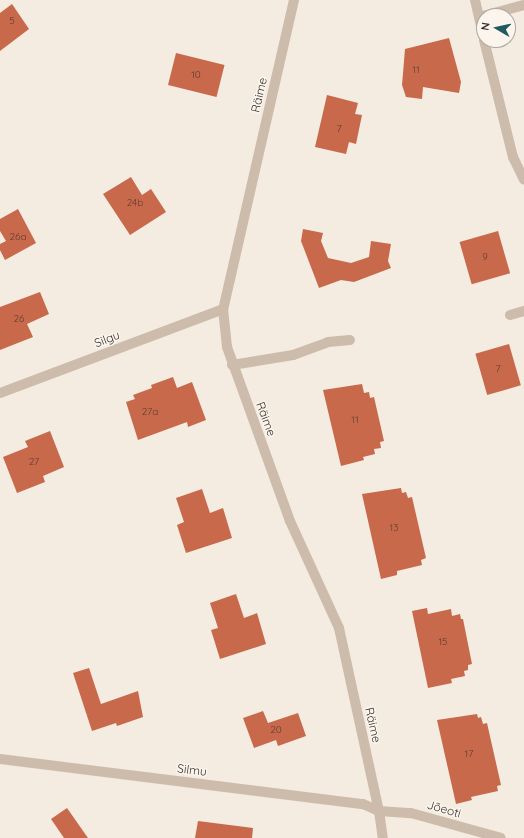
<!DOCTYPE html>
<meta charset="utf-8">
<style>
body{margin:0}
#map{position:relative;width:524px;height:838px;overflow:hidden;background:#f4ebe1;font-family:Quicksand,sans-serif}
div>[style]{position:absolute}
.building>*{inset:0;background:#c8694b;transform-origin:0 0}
.minor>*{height:10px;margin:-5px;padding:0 5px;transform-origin:5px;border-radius:5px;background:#cdbbac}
span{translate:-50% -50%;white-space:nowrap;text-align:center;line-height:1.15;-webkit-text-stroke:3px #fbf5ee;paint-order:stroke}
.number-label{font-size:10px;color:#5e3e33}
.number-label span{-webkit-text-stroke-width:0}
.street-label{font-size:12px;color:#3b302b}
.north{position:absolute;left:476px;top:8px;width:40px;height:40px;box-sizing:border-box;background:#fbf5ee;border:1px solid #aea6a0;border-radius:50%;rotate:279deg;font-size:11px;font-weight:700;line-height:16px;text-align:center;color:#3b302b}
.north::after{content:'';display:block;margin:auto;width:14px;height:18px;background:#1f5a5e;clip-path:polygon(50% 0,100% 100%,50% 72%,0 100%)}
</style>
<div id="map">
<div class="building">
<i style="clip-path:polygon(12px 4px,29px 29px,0 51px,0 13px)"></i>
<i style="clip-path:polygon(449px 38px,461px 82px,459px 93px,423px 87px,422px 99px,406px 97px,402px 85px,405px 49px)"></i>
<i style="left:176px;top:53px;width:50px;height:33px;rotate:14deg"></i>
<i style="clip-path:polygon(327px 95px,358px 103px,355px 114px,362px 115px,356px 144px,349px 142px,346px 154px,315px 147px)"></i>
<i style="clip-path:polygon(131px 177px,142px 195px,151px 189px,166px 212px,130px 235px,103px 194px)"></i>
<i style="clip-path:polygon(18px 209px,36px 243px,5px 260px,0 250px,0 244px,6px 241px,0 231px,0 219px)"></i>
<i style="clip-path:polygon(303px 229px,323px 233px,321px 241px,328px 258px,351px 263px,369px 257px,371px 241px,391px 244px,388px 261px,391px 268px,354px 282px,341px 280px,319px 288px,301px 241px)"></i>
<i style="left:498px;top:231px;width:44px;height:40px;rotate:74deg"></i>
<i style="clip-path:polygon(40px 292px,49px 314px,27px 324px,33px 337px,0 350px,0 307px)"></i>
<i style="left:509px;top:344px;width:43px;height:35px;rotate:74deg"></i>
<i style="clip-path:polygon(173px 377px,177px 388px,192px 382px,206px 420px,188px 427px,187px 422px,138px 440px,126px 402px,135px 399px,133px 395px,152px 388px,151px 385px)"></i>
<i style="clip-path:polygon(362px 384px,364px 393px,369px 392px,370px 398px,374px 397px,384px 441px,380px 442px,381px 448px,374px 449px,375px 454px,363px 457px,364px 460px,341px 466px,323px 390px)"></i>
<i style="clip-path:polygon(50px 431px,64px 467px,43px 476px,45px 482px,17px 493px,3px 457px,28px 447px,25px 441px)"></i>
<i style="clip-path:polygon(401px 488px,402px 493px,406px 492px,408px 498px,412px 497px,426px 558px,421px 560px,422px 565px,397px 571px,397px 575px,381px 579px,362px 494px)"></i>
<i style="clip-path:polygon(202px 489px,210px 513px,223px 508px,232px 538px,186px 553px,177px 525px,184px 522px,176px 498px)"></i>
<i style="clip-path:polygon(236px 594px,244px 618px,257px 613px,266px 644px,220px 659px,211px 630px,218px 628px,210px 603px)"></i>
<i style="clip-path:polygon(427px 608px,428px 614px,451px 609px,452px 616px,460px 614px,461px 619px,463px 619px,472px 664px,468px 665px,468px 670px,464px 671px,465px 676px,451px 679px,452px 683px,428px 688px,412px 611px)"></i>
<i style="clip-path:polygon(89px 668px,101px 704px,138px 691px,143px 717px,117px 726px,116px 723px,92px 731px,73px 673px)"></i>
<i style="clip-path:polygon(263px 711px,268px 723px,298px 713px,306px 736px,278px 746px,276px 740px,254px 748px,243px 718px)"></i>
<i style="clip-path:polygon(477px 714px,478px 718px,481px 717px,483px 724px,487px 723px,501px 785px,497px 786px,498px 791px,471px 797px,472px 800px,456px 804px,437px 720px)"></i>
<i style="clip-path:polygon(67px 808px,88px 838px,64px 838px,51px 819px)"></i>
<i style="clip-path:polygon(198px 821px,253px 828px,252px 838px,195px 838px)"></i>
</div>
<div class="minor">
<i style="left:294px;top:0;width:317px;rotate:102.9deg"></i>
<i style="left:223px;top:309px;width:38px;rotate:84deg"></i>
<i style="left:227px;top:347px;width:185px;rotate:70.1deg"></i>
<i style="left:290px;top:521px;width:118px;rotate:65.4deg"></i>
<i style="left:339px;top:628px;width:187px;rotate:77.7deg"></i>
<i style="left:379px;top:811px;width:27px;rotate:82deg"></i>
<i style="left:475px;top:0;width:40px;rotate:77deg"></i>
<i style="left:479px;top:17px;width:47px;rotate:-14.9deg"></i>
<i style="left:484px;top:40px;width:121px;rotate:76.1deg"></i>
<i style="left:513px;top:157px;width:25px;rotate:64deg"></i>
<i style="left:510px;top:315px;width:15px;rotate:-16deg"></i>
<i style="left:232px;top:365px;width:62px;rotate:-9.3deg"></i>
<i style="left:293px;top:355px;width:37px;rotate:-20deg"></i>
<i style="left:328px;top:342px;width:22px;rotate:-5deg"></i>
<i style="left:0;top:393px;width:238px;rotate:-20.6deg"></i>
<i style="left:0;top:759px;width:366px;rotate:7.1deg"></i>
<i style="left:363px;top:804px;width:17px;rotate:24deg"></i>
<i style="left:379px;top:811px;width:32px;rotate:4deg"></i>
<i style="left:411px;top:813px;width:93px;rotate:15.5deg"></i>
</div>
<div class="number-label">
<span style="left:12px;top:21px">5</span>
<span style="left:416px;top:70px">11</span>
<span style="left:196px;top:75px">10</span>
<span style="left:339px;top:129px">7</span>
<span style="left:135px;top:203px">24b</span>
<span style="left:18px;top:237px">26a</span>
<span style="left:485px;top:257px">9</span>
<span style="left:19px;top:319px">26</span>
<span style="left:498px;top:369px">7</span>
<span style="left:150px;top:412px">27a</span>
<span style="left:355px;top:420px">11</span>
<span style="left:34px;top:462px">27</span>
<span style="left:394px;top:528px">13</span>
<span style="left:443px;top:642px">15</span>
<span style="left:276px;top:730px">20</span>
<span style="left:469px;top:754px">17</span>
</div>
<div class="street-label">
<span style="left:259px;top:95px;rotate:-77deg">Räime</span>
<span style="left:107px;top:339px;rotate:-21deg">Silgu</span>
<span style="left:266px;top:419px;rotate:70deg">Räime</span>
<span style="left:373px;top:725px;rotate:77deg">Räime</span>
<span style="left:192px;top:770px;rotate:7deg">Silmu</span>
<span style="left:444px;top:809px;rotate:16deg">Jõeoti</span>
</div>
<div class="north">N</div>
</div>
